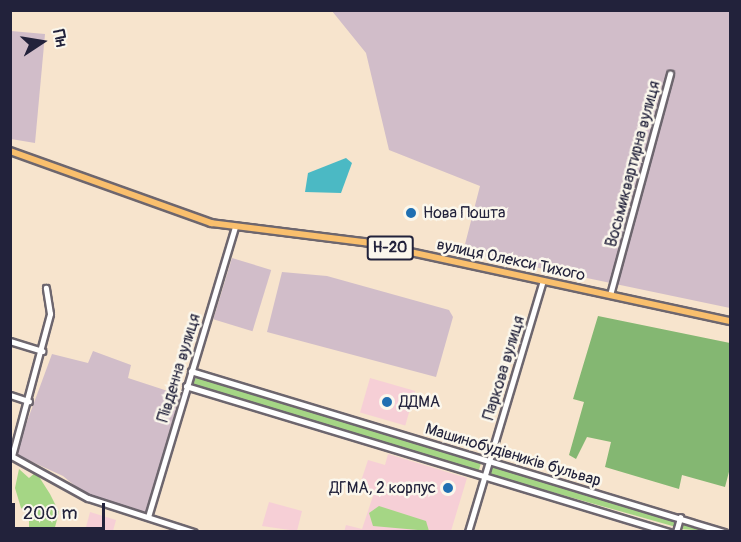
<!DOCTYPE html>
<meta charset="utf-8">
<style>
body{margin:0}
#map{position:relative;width:741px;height:542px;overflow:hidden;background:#f7e4cd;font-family:Pangolin,sans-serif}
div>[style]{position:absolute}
.built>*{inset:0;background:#f6cfd6;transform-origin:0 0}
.industrial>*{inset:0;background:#d1bdc9;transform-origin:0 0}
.green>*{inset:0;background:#a5d685;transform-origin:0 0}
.forest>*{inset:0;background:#84b772}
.water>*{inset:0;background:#4bb9c4}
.roads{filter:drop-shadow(2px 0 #6d666e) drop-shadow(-2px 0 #6d666e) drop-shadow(0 2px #6d666e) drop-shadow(0 -2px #6d666e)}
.minor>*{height:4.5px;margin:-2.25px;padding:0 2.25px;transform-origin:2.25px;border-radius:2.25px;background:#fff}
.major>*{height:6px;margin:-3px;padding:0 3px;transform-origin:3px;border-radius:3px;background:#f9bf6d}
.dots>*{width:16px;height:16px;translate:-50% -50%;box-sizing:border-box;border:3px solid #fbf7ec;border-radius:50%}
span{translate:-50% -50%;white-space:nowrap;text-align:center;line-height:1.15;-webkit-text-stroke:5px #fbf7ec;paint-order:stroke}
.shield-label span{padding:2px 4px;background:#fbf7ec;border:2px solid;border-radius:4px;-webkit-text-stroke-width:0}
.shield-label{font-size:15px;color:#22223b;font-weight:700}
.street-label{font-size:16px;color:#22223b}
.poi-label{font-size:16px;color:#22223b}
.left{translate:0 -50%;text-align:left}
.right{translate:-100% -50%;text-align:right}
.frame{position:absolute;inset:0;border:12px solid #22223b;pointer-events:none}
.north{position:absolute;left:12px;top:12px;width:60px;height:60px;-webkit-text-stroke:4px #fbf7ec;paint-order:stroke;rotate:78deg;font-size:16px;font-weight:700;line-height:24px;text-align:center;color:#22223b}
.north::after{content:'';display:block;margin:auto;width:21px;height:27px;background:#22223b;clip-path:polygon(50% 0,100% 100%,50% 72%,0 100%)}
.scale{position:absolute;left:12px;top:503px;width:93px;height:27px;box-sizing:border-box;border:3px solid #22223b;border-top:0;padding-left:8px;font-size:18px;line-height:21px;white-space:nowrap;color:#22223b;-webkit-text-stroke:4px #fbf7ec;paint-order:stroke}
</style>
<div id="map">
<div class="built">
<i style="left:370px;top:378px;width:47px;height:36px;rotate:16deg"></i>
<i style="clip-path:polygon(388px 454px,467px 478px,451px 531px,344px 532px,346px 525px,362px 529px,373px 496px,358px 490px,368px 460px,385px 465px)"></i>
<i style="clip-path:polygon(269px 502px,302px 511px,297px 531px,262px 526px)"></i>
<i style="clip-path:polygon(90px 512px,116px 520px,113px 531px,85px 531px)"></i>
</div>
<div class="industrial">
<i style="clip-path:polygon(332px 11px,730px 11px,730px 308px,463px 252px,480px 186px,389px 150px,366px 53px)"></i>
<i style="clip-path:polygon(11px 31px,45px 34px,35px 143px,11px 139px)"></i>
<i style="left:232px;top:258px;width:41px;height:64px;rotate:17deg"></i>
<i style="clip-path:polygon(282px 272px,327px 276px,449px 310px,453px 317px,436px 377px,267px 332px)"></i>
<i style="clip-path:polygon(93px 351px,131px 365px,128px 378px,180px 395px,146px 513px,86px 495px,63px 476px,15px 454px,52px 354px,88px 363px)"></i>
</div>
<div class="green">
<i style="left:196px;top:376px;width:298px;height:9px;rotate:17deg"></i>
<i style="clip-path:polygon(491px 465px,678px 520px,676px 527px,488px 474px)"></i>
<i style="clip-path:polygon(19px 469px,29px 478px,36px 472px,50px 494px,59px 512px,54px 531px,29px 531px,29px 513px,21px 508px,15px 488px)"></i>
<i style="clip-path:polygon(379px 506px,426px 521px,429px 531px,373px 526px,369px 513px)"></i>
<i style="clip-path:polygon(681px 522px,713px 531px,679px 529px)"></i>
</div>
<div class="forest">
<i style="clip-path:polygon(598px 316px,730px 343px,730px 468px,725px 487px,682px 475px,679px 489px,605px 467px,611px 442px,587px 437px,576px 459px,569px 455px,584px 402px,573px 399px)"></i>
</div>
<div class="water">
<i style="clip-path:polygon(346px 158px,352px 163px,341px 193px,305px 192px,308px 173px)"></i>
</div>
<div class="roads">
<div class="minor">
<i style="left:610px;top:295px;width:229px;rotate:-74.8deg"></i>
<i style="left:10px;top:341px;width:34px;rotate:17deg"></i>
<i style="left:191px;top:371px;width:557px;rotate:16.81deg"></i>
<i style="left:186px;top:386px;width:505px;rotate:16.82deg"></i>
<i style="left:10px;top:395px;width:20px;rotate:18deg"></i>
<i style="left:10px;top:455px;width:89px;rotate:28.9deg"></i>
<i style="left:88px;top:498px;width:111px;rotate:17.8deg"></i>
<i style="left:12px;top:456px;width:147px;rotate:-75deg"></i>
<i style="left:50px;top:314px;width:26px;rotate:-99deg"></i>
<i style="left:10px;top:512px;width:1px"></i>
<i style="left:148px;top:517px;width:303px;rotate:-73.3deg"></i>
<i style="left:468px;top:532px;width:262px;rotate:-73.4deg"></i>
<i style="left:676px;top:532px;width:15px;rotate:-74deg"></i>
</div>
<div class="major">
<i style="left:10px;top:151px;width:214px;rotate:19.7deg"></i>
<i style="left:211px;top:223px;width:154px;rotate:7.1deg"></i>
<i style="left:364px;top:242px;width:374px;rotate:12.2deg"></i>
</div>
</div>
<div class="dots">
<i style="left:411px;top:213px;background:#1f6fb2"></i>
<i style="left:387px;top:402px;background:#1f6fb2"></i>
<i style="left:448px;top:488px;background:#1f6fb2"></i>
</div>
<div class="shield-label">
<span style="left:390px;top:248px">Н-20</span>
</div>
<div class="street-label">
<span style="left:633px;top:164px;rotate:-75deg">Восьмиквартирна вулиця</span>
<span style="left:511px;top:260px;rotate:12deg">вулиця Олекси Тихого</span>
<span style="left:179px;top:368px;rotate:-73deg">Південна вулиця</span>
<span style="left:504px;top:368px;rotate:-73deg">Паркова вулиця</span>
<span style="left:513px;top:455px;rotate:17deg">Машинобудівників бульвар</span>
</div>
<div class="poi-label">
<span class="left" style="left:423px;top:213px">Нова Пошта</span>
<span class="left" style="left:399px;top:402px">ДДМА</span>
<span class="right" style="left:436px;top:488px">ДГМА, 2 корпус</span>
</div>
<div class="frame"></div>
<div class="north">Пн</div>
<div class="scale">200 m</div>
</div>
